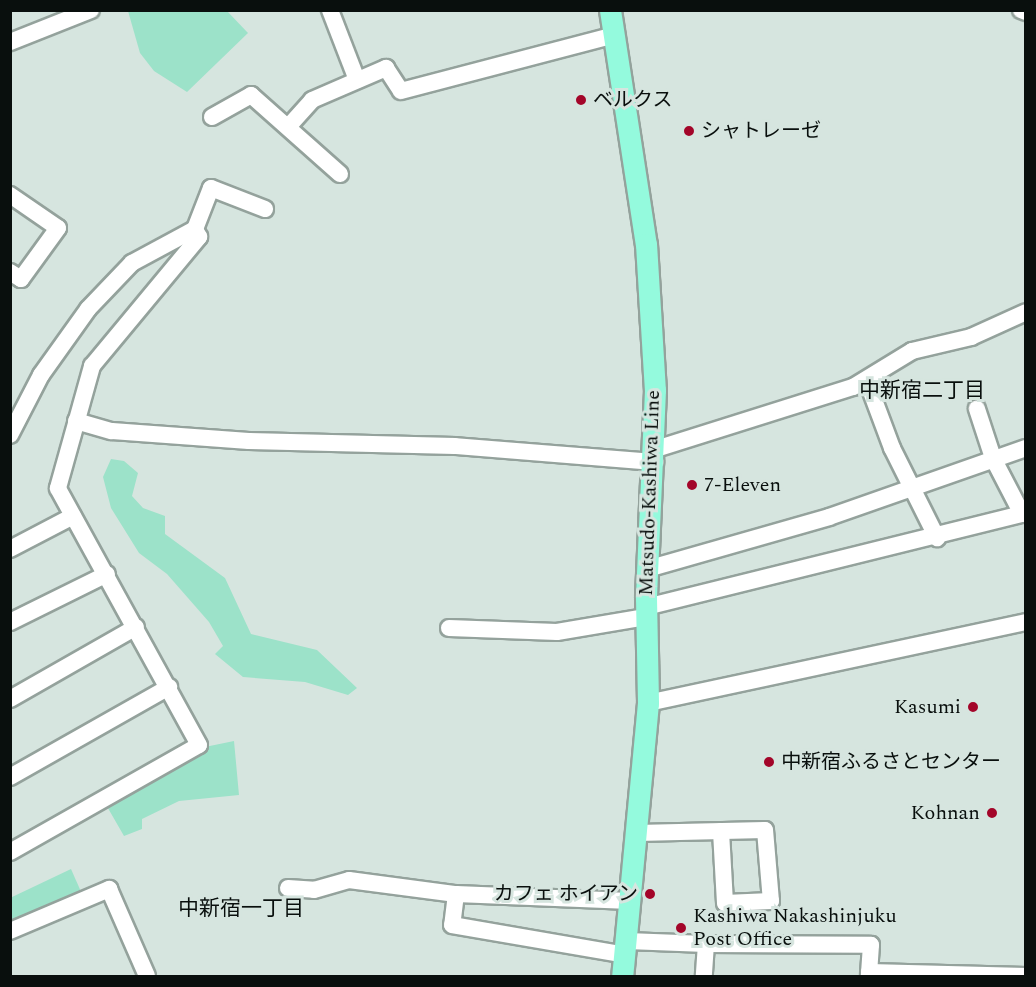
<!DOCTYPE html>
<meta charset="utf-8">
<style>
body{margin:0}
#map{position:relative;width:1036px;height:987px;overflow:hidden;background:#d6e5df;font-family:Spectral,"Noto Sans JP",serif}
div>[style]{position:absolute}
.green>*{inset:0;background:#9ce2c9}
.roads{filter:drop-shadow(2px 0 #94a29c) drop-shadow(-2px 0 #94a29c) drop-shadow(0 2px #94a29c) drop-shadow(0 -2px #94a29c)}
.minor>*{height:16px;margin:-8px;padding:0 8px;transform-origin:8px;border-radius:8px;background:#fff}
.major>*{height:21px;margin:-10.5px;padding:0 10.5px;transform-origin:10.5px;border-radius:10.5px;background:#94fadd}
.dots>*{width:16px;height:16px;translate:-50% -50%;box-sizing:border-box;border:3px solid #d6e5df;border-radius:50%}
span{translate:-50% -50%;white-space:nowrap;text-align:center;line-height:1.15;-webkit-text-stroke:6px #d6e5df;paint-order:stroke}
.poi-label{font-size:20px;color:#090f0d}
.left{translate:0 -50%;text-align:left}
.right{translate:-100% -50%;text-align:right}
.street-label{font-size:20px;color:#090f0d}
.neighbourhood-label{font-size:21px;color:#090f0d}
.frame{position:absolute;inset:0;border:12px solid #090f0d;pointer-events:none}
</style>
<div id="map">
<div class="green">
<i style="clip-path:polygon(128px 11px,227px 11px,248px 33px,187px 92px,154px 71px,140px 53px)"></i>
<i style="clip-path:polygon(111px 459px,124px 461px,138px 473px,132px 496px,143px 508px,165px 516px,165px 534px,225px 578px,251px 634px,317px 650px,357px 688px,348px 695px,305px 682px,243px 677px,215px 654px,223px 646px,209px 622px,167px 574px,139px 553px,111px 508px,103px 477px)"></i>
<i style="clip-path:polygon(234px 741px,239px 795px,179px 801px,142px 819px,142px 829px,124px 836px,105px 803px,200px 748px)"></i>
<i style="clip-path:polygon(71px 869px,82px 894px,11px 927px,10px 898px)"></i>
</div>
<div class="roads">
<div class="minor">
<i style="left:330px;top:10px;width:75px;rotate:68.9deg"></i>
<i style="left:1021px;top:10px;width:5px;rotate:22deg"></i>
<i style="left:10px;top:42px;width:87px;rotate:-21.6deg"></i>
<i style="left:212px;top:117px;width:45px;rotate:-29.4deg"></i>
<i style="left:251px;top:95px;width:119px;rotate:41.6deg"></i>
<i style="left:288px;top:127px;width:36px;rotate:-48deg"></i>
<i style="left:312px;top:100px;width:81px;rotate:-23.4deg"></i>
<i style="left:386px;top:68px;width:27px;rotate:57deg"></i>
<i style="left:401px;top:91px;width:220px;rotate:-14.7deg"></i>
<i style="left:10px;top:195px;width:58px;rotate:34.5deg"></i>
<i style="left:58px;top:228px;width:63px;rotate:126deg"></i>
<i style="left:21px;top:279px;width:13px;rotate:-148deg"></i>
<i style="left:867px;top:381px;width:72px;rotate:69.5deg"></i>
<i style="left:892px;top:448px;width:101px;rotate:63.4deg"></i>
<i style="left:76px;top:421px;width:37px;rotate:16deg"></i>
<i style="left:112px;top:431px;width:137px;rotate:4.2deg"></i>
<i style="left:249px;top:441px;width:206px;rotate:1.4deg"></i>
<i style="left:455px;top:446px;width:201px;rotate:4.6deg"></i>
<i style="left:10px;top:435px;width:68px;rotate:-62.7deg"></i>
<i style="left:41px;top:375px;width:81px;rotate:-54.5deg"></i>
<i style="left:88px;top:309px;width:64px;rotate:-46.3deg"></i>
<i style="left:132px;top:263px;width:72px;rotate:-28.4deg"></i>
<i style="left:656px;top:449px;width:207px;rotate:-17.5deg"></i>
<i style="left:853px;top:387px;width:69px;rotate:-31.4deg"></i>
<i style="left:912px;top:351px;width:61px;rotate:-13.3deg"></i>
<i style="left:971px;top:337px;width:60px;rotate:-24.4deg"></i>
<i style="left:10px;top:549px;width:71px;rotate:-27.6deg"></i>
<i style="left:647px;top:569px;width:189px;rotate:-15.9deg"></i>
<i style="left:829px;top:517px;width:209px;rotate:-19.3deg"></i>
<i style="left:646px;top:607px;width:387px;rotate:-13.9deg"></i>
<i style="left:1022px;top:514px;width:63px;rotate:-117.4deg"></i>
<i style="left:993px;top:458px;width:52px;rotate:-108.1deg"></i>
<i style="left:10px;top:622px;width:108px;rotate:-26.3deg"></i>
<i style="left:449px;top:628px;width:108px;rotate:2.1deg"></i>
<i style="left:557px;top:632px;width:90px;rotate:-9.6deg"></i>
<i style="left:10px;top:699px;width:145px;rotate:-29.7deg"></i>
<i style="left:648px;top:703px;width:387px;rotate:-12.1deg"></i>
<i style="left:10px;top:777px;width:183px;rotate:-29.5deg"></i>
<i style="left:637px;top:833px;width:128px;rotate:-1.3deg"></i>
<i style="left:765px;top:830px;width:71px;rotate:85.2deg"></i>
<i style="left:771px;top:901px;width:46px;rotate:177.5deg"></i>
<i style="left:725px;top:903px;width:72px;rotate:-93.2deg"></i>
<i style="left:10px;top:852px;width:217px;rotate:-29.5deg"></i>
<i style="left:199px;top:745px;width:293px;rotate:-118.8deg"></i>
<i style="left:58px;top:488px;width:127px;rotate:-74.4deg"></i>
<i style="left:92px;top:366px;width:168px;rotate:-50.3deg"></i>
<i style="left:199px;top:237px;width:9px;rotate:-117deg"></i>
<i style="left:195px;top:229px;width:44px;rotate:-68.7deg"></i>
<i style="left:211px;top:188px;width:58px;rotate:21.3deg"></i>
<i style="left:288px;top:888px;width:26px;rotate:4deg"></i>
<i style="left:314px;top:890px;width:36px;rotate:-16deg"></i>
<i style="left:349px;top:880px;width:108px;rotate:7.5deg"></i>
<i style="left:456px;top:894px;width:174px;rotate:2.3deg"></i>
<i style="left:456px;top:894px;width:31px;rotate:97deg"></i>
<i style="left:452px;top:925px;width:176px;rotate:9.8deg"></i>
<i style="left:10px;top:931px;width:108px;rotate:-23deg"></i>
<i style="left:109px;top:889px;width:95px;rotate:66.4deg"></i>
<i style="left:627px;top:941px;width:79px;rotate:2.2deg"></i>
<i style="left:706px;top:944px;width:32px;rotate:94deg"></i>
<i style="left:706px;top:944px;width:165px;rotate:0.3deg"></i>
<i style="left:871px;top:945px;width:31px;rotate:94deg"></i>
<i style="left:869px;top:972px;width:157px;rotate:1.5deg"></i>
</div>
<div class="major">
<i style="left:610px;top:10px;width:237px;rotate:81.3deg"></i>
<i style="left:646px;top:244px;width:146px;rotate:86.5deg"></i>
<i style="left:655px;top:390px;width:208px;rotate:92.5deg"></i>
<i style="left:646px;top:598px;width:105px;rotate:88.9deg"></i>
<i style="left:648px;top:703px;width:274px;rotate:95.4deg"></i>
</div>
</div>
<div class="dots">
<i style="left:581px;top:100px;background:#a30529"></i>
<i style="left:689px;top:131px;background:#a30529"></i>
<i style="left:692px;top:485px;background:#a30529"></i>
<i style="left:973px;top:707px;background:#a30529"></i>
<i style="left:769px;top:762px;background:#a30529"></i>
<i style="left:992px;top:813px;background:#a30529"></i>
<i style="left:650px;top:894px;background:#a30529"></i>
<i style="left:681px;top:928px;background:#a30529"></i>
</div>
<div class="poi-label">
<span class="left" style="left:593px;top:100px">ベルクス</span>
<span class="left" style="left:701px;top:131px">シャトレーゼ</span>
<span class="left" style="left:704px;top:485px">7-Eleven</span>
<span class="right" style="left:961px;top:707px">Kasumi</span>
<span class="left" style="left:781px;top:762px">中新宿ふるさとセンター</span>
<span class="right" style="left:980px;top:813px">Kohnan</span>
<span class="right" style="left:638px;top:894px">カフェ ホイアン</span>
<span class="left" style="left:693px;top:928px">Kashiwa Nakashinjuku<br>Post Office</span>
</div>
<div class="street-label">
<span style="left:650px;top:493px;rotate:-88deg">Matsudo-Kashiwa Line</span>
</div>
<div class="neighbourhood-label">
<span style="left:922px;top:391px">中新宿二丁目</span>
<span style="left:241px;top:909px">中新宿一丁目</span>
</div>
<div class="frame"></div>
</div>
